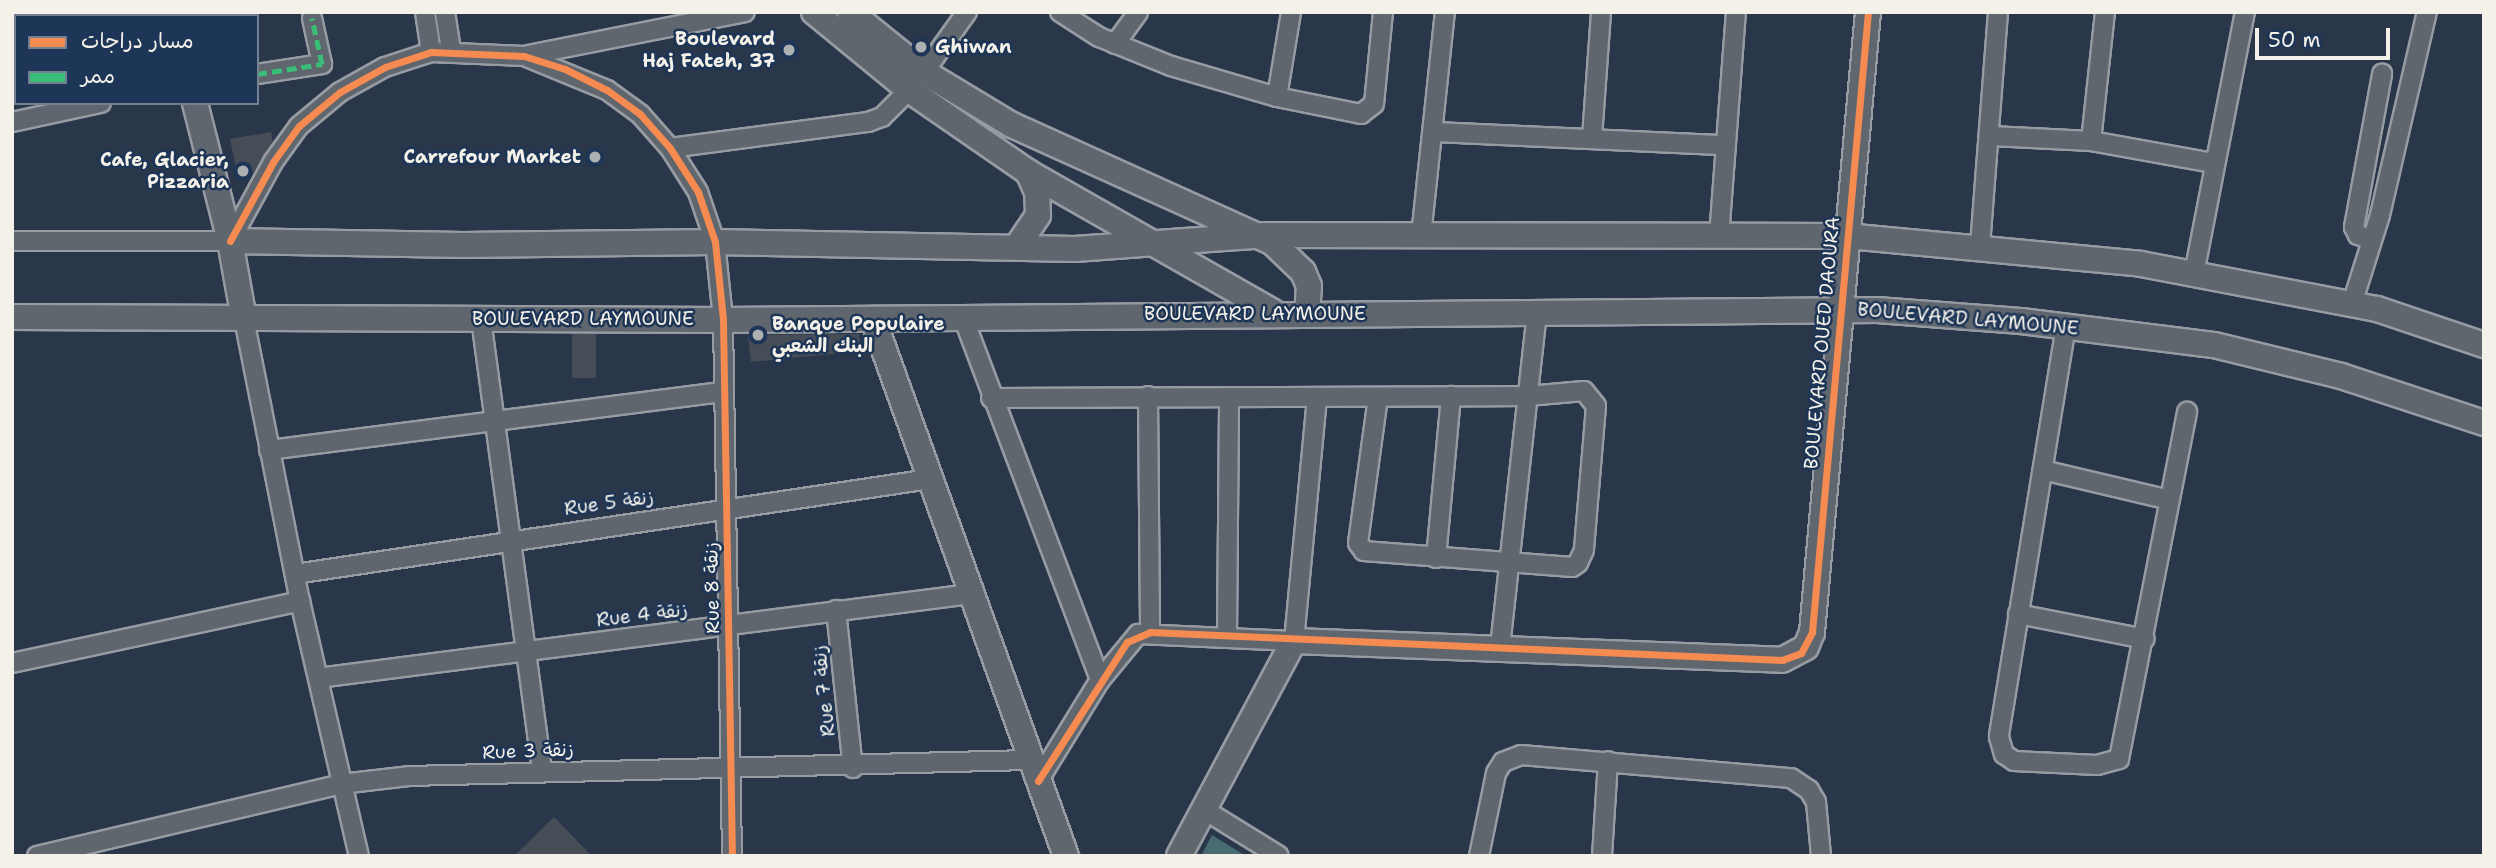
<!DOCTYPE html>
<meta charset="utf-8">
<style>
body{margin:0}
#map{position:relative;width:2496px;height:868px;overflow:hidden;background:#2a374a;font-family:"Shantell Sans","Playpen Sans Arabic",sans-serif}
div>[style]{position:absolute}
.green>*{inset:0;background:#486c72}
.building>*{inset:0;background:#474d57;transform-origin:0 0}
.roads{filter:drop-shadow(2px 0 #979ca3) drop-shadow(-2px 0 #979ca3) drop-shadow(0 2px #979ca3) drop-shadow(0 -2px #979ca3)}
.street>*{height:18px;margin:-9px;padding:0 9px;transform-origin:9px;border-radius:9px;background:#60666e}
.secondary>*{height:24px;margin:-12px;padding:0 12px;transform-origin:12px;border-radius:12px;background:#60666e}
.quiet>*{height:5px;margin-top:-2.5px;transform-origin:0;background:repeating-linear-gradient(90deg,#3abd76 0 10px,transparent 0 15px)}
.cycleway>*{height:7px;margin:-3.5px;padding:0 3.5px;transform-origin:3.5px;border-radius:3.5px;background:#f68b52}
.dots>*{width:19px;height:19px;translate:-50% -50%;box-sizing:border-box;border:4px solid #1d3557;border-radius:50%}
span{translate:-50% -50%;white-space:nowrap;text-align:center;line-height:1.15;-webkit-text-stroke:5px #1d3557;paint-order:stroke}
.poi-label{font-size:19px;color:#f4f1e8;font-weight:700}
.right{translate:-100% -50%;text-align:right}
.left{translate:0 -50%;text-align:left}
.street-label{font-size:19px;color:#f4f1e8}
.frame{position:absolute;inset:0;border:14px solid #f4f1e8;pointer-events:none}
.legend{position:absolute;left:14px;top:14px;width:245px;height:91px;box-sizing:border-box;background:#1d3557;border:2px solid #738091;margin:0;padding:9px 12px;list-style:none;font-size:21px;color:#f4f1e8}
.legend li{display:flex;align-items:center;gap:14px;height:35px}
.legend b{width:35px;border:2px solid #738091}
.scale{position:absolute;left:2255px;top:28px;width:135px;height:32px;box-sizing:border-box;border:4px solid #f4f1e8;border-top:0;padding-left:9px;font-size:21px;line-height:24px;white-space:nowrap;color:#f4f1e8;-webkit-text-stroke:5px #1d3557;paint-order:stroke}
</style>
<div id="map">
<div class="green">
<i style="clip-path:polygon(1212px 835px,1246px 856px,1201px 856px)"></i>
</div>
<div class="building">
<i style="clip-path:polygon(271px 132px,273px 143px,253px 173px,237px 173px,230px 139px)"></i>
<i style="left:572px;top:334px;width:24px;height:44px"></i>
<i style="clip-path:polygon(859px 334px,861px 351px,751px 362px,748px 335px)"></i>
<i style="clip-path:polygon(554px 817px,592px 856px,514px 856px)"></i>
</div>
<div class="roads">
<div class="street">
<i style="left:425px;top:12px;width:40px;rotate:81.5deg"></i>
<i style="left:445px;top:12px;width:37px;rotate:81deg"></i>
<i style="left:1060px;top:12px;width:46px;rotate:32.7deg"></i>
<i style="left:1099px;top:37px;width:78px;rotate:21.9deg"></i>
<i style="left:1171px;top:66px;width:110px;rotate:16.3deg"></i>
<i style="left:1277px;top:97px;width:86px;rotate:11.4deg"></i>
<i style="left:1361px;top:114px;width:16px;rotate:-38deg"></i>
<i style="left:1374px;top:104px;width:92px;rotate:-84.4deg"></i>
<i style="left:1115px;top:44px;width:39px;rotate:-54deg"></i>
<i style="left:528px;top:55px;width:221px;rotate:-11.2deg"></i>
<i style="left:924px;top:72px;width:74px;rotate:-54.4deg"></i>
<i style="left:257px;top:74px;width:66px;rotate:-8.7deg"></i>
<i style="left:322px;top:64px;width:47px;rotate:-102.3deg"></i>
<i style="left:1277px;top:97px;width:86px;rotate:-80.6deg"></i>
<i style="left:12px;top:122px;width:91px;rotate:-12.1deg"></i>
<i style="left:1435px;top:132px;width:290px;rotate:2.6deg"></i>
<i style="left:1991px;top:136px;width:100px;rotate:2.9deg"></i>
<i style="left:2091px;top:141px;width:124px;rotate:10.2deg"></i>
<i style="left:1592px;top:138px;width:126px;rotate:-85.9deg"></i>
<i style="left:2091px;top:141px;width:130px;rotate:-83.8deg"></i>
<i style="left:670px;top:148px;width:200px;rotate:-7.5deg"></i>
<i style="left:868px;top:122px;width:15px;rotate:-20deg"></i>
<i style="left:882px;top:117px;width:38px;rotate:-45deg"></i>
<i style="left:1421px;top:236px;width:225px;rotate:-83.9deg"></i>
<i style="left:1719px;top:237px;width:226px;rotate:-85.7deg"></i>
<i style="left:2369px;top:239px;width:12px;rotate:-160deg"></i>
<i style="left:2358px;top:235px;width:9px;rotate:-117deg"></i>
<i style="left:2354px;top:227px;width:156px;rotate:-79.6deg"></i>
<i style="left:12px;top:241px;width:218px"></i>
<i style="left:230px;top:241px;width:90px;rotate:-61.4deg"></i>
<i style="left:273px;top:162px;width:44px;rotate:-54.2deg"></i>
<i style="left:299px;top:126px;width:53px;rotate:-39.7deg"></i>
<i style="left:340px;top:92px;width:51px;rotate:-29.1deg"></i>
<i style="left:385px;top:67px;width:48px;rotate:-18.1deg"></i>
<i style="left:431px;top:52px;width:93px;rotate:2.5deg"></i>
<i style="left:524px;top:56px;width:90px;rotate:22.3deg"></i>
<i style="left:607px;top:90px;width:41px;rotate:36deg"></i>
<i style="left:640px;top:114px;width:45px;rotate:48.6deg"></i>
<i style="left:670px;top:148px;width:52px;rotate:57.5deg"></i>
<i style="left:698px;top:192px;width:53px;rotate:71.2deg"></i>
<i style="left:715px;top:242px;width:78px;rotate:84.1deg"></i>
<i style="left:723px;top:320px;width:536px;rotate:89.04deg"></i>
<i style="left:1980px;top:246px;width:235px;rotate:-85.6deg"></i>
<i style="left:2194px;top:274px;width:267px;rotate:-79deg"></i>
<i style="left:2352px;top:304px;width:93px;rotate:-72.5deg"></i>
<i style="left:2380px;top:215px;width:208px;rotate:-77deg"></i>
<i style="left:963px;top:317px;width:388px;rotate:69.3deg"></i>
<i style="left:244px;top:319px;width:288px;rotate:78.8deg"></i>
<i style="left:300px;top:601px;width:262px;rotate:77deg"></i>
<i style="left:481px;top:319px;width:456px;rotate:82.3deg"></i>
<i style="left:2066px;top:326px;width:416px;rotate:99.3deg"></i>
<i style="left:1999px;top:737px;width:18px;rotate:74deg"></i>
<i style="left:2004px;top:754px;width:12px;rotate:35deg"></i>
<i style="left:2014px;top:761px;width:83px;rotate:2.8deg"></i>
<i style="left:2097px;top:765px;width:23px;rotate:-15deg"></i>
<i style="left:2119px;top:759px;width:354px;rotate:-78.9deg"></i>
<i style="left:1148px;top:396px;width:236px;rotate:89.5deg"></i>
<i style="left:991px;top:398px;width:537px;rotate:-0.21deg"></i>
<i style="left:1528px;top:396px;width:56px;rotate:-5.1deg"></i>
<i style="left:1584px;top:391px;width:19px;rotate:51deg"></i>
<i style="left:1596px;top:406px;width:144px;rotate:94.8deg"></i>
<i style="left:1584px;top:550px;width:14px;rotate:115deg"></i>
<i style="left:1578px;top:563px;width:7px;rotate:146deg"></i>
<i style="left:1572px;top:567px;width:209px;rotate:-175.6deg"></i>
<i style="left:1364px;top:551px;width:10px;rotate:-127deg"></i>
<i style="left:1358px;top:543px;width:147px;rotate:-82.2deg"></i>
<i style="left:269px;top:450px;width:457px;rotate:-7.3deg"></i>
<i style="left:2043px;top:470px;width:130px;rotate:13.3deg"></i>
<i style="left:1436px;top:558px;width:163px;rotate:-84.7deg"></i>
<i style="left:295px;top:574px;width:642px;rotate:-8.51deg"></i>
<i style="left:836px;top:610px;width:159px;rotate:83.9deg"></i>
<i style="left:2018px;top:614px;width:129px;rotate:11.1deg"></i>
<i style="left:1227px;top:636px;width:239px;rotate:-89.5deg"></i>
<i style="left:1500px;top:647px;width:335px;rotate:-83.7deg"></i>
<i style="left:12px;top:663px;width:295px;rotate:-12.1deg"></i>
<i style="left:318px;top:678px;width:658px;rotate:-7.33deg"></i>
<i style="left:1038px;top:781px;width:119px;rotate:-58.5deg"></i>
<i style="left:1100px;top:680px;width:60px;rotate:-50.4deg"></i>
<i style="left:1138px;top:634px;width:156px;rotate:2.6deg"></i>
<i style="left:1294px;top:641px;width:245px;rotate:-84.6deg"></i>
<i style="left:1203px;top:809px;width:89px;rotate:31.7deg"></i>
<i style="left:37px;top:856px;width:312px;rotate:-13.3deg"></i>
<i style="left:341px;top:784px;width:68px;rotate:-6.7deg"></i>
<i style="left:409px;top:776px;width:620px;rotate:-1.48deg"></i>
<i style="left:1479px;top:856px;width:85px;rotate:-78.4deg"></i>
<i style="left:1496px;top:773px;width:13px;rotate:-58deg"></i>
<i style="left:1503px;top:762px;width:19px;rotate:-21deg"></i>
<i style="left:1521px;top:755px;width:271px;rotate:4.9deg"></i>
<i style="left:1791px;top:778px;width:22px;rotate:34deg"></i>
<i style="left:1809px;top:790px;width:14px;rotate:60deg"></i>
<i style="left:1816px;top:802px;width:54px;rotate:84.7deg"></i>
<i style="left:1602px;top:856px;width:95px;rotate:-86.4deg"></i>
</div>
<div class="secondary">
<i style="left:175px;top:12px;width:4px;rotate:76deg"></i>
<i style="left:814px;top:12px;width:123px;rotate:39.4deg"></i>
<i style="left:909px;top:90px;width:145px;rotate:34.6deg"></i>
<i style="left:1028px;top:172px;width:281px;rotate:29.7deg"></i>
<i style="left:850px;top:12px;width:95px;rotate:39deg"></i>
<i style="left:924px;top:72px;width:103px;rotate:31.1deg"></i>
<i style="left:1012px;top:125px;width:286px;rotate:24.3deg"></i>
<i style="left:1273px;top:243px;width:42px;rotate:44deg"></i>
<i style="left:1303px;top:272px;width:15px;rotate:67deg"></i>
<i style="left:1309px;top:286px;width:28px;rotate:94deg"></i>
<i style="left:195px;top:103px;width:142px;rotate:75.8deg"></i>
<i style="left:230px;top:241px;width:79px;rotate:79.8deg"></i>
<i style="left:230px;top:241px;width:233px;rotate:1deg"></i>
<i style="left:463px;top:245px;width:252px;rotate:-0.7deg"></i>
<i style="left:715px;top:242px;width:360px;rotate:1.1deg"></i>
<i style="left:1075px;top:249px;width:192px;rotate:-4.2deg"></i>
<i style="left:1266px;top:235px;width:581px;rotate:0.1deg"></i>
<i style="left:1847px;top:236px;width:295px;rotate:5.4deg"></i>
<i style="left:2141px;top:264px;width:240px;rotate:10.8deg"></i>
<i style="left:2377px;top:309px;width:113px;rotate:18.6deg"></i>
<i style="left:1018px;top:245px;width:36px;rotate:-56deg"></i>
<i style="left:1038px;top:215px;width:23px;rotate:-92deg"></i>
<i style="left:1037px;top:192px;width:22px;rotate:-114deg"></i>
<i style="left:12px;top:317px;width:711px;rotate:0.24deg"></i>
<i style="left:723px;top:320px;width:1154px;rotate:-0.5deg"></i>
<i style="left:1877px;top:310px;width:144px;rotate:4.4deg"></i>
<i style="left:2021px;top:321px;width:194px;rotate:7.1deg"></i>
<i style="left:2214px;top:345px;width:131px;rotate:13.7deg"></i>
<i style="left:2341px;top:376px;width:151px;rotate:18.2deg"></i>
<i style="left:873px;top:319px;width:571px;rotate:70.23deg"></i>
<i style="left:1179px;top:856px;width:244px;rotate:-61.9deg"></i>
<i style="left:1294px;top:641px;width:488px;rotate:2.2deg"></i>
<i style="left:1782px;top:660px;width:27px;rotate:-28deg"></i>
<i style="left:1806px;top:647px;width:16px;rotate:-68deg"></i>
<i style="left:1812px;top:632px;width:623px;rotate:-84.84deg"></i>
</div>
</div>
<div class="quiet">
<i style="left:257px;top:74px;width:66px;rotate:-8.7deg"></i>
<i style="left:322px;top:64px;width:47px;rotate:-102.3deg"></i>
</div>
<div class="cycleway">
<i style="left:230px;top:241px;width:90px;rotate:-61.4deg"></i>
<i style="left:273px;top:162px;width:44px;rotate:-54.2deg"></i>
<i style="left:299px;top:126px;width:53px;rotate:-39.7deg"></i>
<i style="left:340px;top:92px;width:51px;rotate:-29.1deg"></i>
<i style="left:385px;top:67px;width:48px;rotate:-18.1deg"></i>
<i style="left:431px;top:52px;width:93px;rotate:2.5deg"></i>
<i style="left:524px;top:56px;width:43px;rotate:17.6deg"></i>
<i style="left:565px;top:69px;width:47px;rotate:26.6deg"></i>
<i style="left:607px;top:90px;width:41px;rotate:36deg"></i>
<i style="left:640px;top:114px;width:45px;rotate:48.6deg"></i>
<i style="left:670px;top:148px;width:52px;rotate:57.5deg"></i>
<i style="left:698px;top:192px;width:53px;rotate:71.2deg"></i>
<i style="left:715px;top:242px;width:78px;rotate:84.1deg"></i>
<i style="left:723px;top:320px;width:536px;rotate:89.04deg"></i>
<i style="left:1038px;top:781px;width:165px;rotate:-57.4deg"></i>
<i style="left:1127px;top:642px;width:25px;rotate:-23deg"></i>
<i style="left:1150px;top:632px;width:633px;rotate:2.54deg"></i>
<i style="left:1782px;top:660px;width:20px;rotate:-20deg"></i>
<i style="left:1801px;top:653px;width:24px;rotate:-62deg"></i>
<i style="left:1812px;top:632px;width:623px;rotate:-84.84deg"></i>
</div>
<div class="dots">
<i style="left:921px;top:47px;background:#adb0b1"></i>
<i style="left:789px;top:50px;background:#adb0b1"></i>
<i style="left:595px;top:157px;background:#adb0b1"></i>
<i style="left:243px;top:171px;background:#adb0b1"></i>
<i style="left:758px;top:335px;background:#adb0b1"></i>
</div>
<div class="poi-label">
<span class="right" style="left:775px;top:50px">Boulevard<br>Haj Fateh, 37</span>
<span class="left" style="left:935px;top:47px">Ghiwan</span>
<span class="right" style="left:581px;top:157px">Carrefour Market</span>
<span class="right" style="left:229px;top:171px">Cafe, Glacier,<br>Pizzaria</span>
<span class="left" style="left:772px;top:335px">Banque Populaire<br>البنك الشعبي</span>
</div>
<div class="street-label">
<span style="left:1255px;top:314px">BOULEVARD LAYMOUNE</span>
<span style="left:583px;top:319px">BOULEVARD LAYMOUNE</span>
<span style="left:1968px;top:319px;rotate:5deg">BOULEVARD LAYMOUNE</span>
<span style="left:1822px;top:343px;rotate:-85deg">BOULEVARD OUED DAOURA</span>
<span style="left:609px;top:503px;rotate:-8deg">Rue 5 زنقة</span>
<span style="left:712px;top:588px;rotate:-91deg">Rue 8 زنقة</span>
<span style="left:642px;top:615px;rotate:-7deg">Rue 4 زنقة</span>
<span style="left:824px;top:691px;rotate:-96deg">Rue 7 زنقة</span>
<span style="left:528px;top:751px;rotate:-2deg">Rue 3 زنقة</span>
</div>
<div class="frame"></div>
<ul class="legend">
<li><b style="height:9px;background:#f68b52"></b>مسار دراجات</li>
<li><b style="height:9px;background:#3abd76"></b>ممر</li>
</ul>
<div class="scale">50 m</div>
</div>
